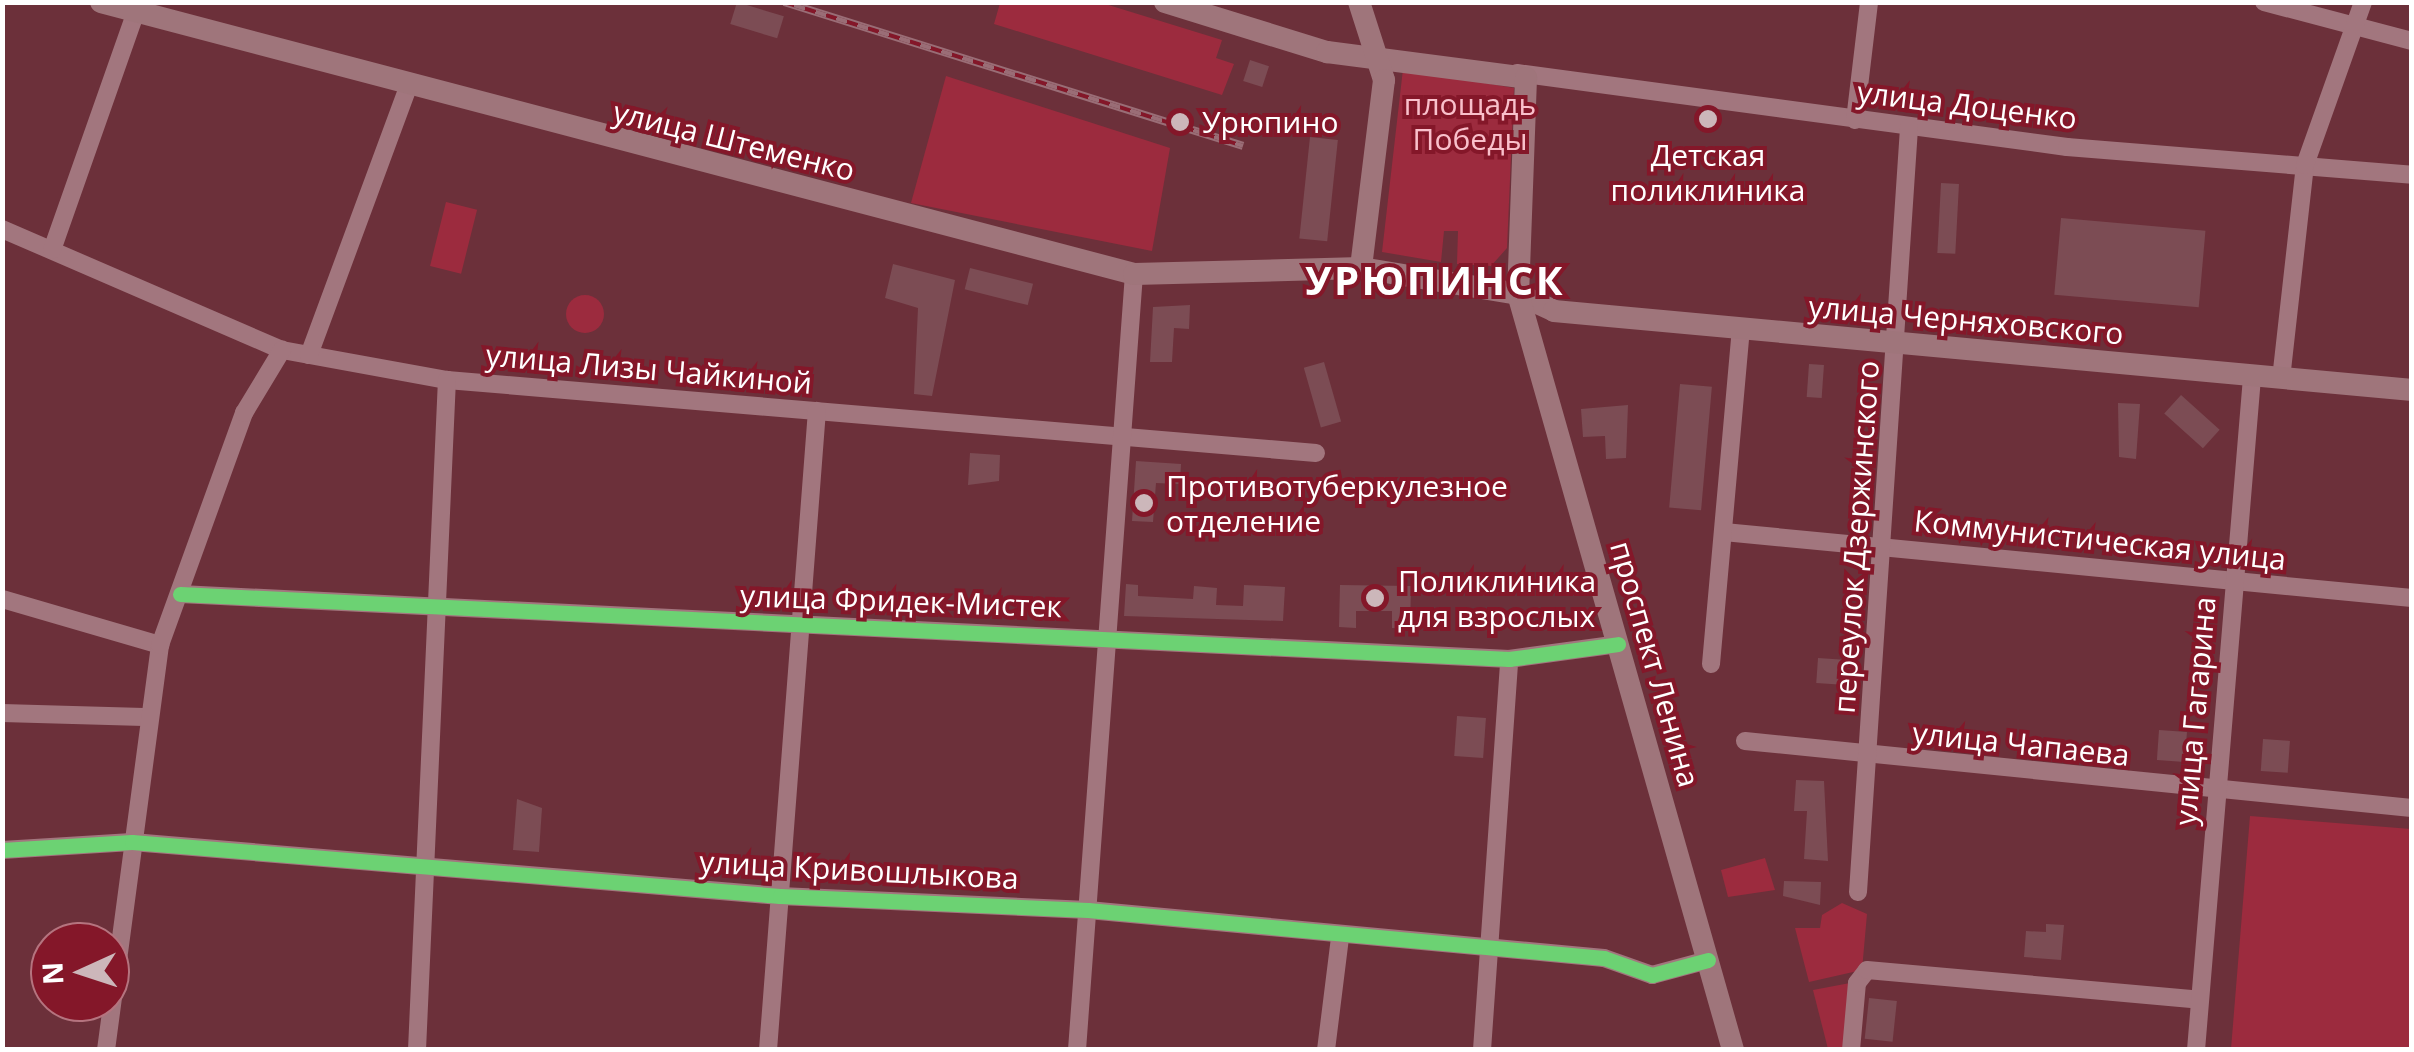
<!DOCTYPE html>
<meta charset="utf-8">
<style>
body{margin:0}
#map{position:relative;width:2414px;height:1052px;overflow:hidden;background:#6c303a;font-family:"Open Sans",sans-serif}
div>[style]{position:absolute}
.green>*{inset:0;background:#9c2b3e;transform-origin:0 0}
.round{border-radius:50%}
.building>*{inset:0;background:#7c4c54;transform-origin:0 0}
.minor>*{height:18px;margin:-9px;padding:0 9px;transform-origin:9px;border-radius:9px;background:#a2767e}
.major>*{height:22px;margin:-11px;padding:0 11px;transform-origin:11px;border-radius:11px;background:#9f757b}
.rail>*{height:8px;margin-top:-4px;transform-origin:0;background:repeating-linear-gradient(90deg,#841729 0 11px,#9a6d76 0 22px);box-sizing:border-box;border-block:2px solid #9a6d76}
.cycleway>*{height:15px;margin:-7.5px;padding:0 7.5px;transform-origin:7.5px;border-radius:7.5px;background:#6cd273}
.dots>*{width:28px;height:28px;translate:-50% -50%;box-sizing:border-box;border:5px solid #841729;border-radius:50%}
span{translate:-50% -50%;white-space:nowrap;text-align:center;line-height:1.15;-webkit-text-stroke:8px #841729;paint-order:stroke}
.park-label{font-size:30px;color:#f9c0cb}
.street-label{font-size:30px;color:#fff}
.poi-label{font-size:30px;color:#fff}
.left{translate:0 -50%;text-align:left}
.district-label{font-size:40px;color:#fff;font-weight:700;letter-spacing:2.5px}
.frame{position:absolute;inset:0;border:5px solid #fff;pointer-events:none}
.north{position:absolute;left:30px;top:922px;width:100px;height:100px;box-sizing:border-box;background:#841729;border:2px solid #b5747f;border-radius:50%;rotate:267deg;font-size:28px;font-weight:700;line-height:40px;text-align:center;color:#fff}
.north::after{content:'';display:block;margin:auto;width:35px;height:45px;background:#ccb7ba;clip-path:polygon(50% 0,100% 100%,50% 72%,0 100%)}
</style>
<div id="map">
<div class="green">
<i style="clip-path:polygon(1000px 3px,1102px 3px,1222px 40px,1216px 58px,1234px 64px,1222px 95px,994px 24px)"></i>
<i style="clip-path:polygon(1403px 69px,1514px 88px,1507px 248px,1491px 266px,1457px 264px,1458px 231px,1444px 231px,1441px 262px,1382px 252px)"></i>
<i style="clip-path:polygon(946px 76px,1170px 148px,1152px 251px,911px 203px)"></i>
<i style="left:446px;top:202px;width:32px;height:66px;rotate:14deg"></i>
<i class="round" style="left:566px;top:295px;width:38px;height:38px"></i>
<i style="clip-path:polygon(2250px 816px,2411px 829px,2411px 1049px,2231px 1049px)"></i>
<i style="clip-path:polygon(1765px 858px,1775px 890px,1728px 897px,1721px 870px)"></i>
<i style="clip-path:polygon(1842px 903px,1867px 914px,1862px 970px,1809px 982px,1795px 928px,1820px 928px,1822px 915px)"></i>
<i style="clip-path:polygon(1850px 983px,1844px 1049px,1828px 1049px,1813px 990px)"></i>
</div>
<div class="building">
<i style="left:737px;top:2px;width:49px;height:23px;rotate:17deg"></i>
<i style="left:1250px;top:60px;width:20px;height:22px;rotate:18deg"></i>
<i style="left:1310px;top:137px;width:28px;height:102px;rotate:6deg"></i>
<i style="left:1941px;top:183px;width:18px;height:70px;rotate:3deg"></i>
<i style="left:2061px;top:218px;width:145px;height:77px;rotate:5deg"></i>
<i style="clip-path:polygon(893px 264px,955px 280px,932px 396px,914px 394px,918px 308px,885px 298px)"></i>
<i style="left:970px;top:268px;width:65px;height:22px;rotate:14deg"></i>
<i style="clip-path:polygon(1190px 305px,1189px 329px,1174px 328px,1172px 362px,1150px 362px,1153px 307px)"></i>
<i style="left:1324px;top:362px;width:62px;height:21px;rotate:74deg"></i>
<i style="left:1809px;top:364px;width:15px;height:33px;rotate:4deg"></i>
<i style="left:1680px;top:384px;width:32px;height:124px;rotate:5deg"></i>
<i style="left:2181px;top:395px;width:52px;height:25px;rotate:42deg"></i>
<i style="clip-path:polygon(2118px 403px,2140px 404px,2136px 459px,2119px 457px)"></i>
<i style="clip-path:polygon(1628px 405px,1626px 458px,1606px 459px,1605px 436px,1583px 437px,1581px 409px)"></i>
<i style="clip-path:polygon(970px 453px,1000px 455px,999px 481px,968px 485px)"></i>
<i style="clip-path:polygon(1136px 461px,1181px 464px,1180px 484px,1156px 483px,1153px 522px,1132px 521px)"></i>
<i style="clip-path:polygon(1126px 584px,1138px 585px,1138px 596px,1193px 599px,1194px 586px,1217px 588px,1216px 605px,1243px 606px,1244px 585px,1285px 587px,1283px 621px,1124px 616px)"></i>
<i style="clip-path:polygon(1340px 585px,1411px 586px,1410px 629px,1392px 628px,1392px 611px,1356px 611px,1356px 628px,1339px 627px)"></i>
<i style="left:1818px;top:658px;width:26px;height:25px;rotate:4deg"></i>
<i style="left:1457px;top:716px;width:29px;height:40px;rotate:4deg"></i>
<i style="left:2159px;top:730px;width:28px;height:30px;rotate:4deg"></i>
<i style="left:2263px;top:739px;width:27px;height:32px;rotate:4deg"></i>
<i style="clip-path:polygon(1796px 780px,1824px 781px,1828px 861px,1804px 859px,1807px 811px,1794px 811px)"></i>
<i style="clip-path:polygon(517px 799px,542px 808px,539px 852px,513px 850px)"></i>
<i style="clip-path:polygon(1784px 881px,1821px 882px,1820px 905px,1783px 896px)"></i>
<i style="clip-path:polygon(2046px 924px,2064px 925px,2061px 960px,2024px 957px,2026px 931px,2046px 932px)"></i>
<i style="left:1869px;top:998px;width:28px;height:41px;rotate:6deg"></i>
</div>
<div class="minor">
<i style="left:2264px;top:2px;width:153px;rotate:14.8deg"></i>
<i style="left:1517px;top:73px;width:555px;rotate:7.66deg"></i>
<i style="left:2067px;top:147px;width:346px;rotate:4.6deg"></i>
<i style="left:1855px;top:120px;width:119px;rotate:-83.2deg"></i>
<i style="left:2px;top:229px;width:305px;rotate:23.4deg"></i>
<i style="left:282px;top:350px;width:168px;rotate:10.3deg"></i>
<i style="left:447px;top:380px;width:872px;rotate:4.8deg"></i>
<i style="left:52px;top:250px;width:252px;rotate:-70.6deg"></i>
<i style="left:309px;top:355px;width:285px;rotate:-69.7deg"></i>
<i style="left:2281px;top:379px;width:215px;rotate:-83.6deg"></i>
<i style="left:2305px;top:165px;width:173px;rotate:-70.4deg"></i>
<i style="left:1724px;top:532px;width:691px;rotate:5.48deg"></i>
<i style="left:180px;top:594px;width:1331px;rotate:2.8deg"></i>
<i style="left:1509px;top:659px;width:110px;rotate:-7.8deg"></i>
<i style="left:2px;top:599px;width:165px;rotate:16.2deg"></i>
<i style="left:1711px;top:664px;width:336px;rotate:-84.9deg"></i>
<i style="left:2px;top:713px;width:142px;rotate:1.6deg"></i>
<i style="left:1745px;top:741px;width:670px;rotate:5.74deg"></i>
<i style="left:2px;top:850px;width:130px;rotate:-3.5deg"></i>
<i style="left:132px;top:842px;width:650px;rotate:4.76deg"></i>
<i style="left:780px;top:896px;width:308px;rotate:2.6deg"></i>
<i style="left:1088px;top:910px;width:518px;rotate:5.31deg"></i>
<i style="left:1604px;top:958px;width:51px;rotate:19.5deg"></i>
<i style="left:1652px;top:975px;width:58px;rotate:-15deg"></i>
<i style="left:1858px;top:892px;width:766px;rotate:-86.18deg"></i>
<i style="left:106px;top:1050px;width:409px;rotate:-82.4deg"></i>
<i style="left:160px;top:645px;width:247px;rotate:-70.1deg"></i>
<i style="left:244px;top:413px;width:74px;rotate:-58.9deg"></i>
<i style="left:417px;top:1050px;width:671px;rotate:-87.44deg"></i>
<i style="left:768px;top:1050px;width:641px;rotate:-85.62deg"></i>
<i style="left:1077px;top:1050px;width:778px;rotate:-85.8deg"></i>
<i style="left:1326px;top:1050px;width:113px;rotate:-82.9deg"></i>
<i style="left:1482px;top:1050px;width:392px;rotate:-86deg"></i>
<i style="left:1851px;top:1050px;width:67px;rotate:-84.9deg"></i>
<i style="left:1857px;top:983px;width:16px;rotate:-52deg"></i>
<i style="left:1867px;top:970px;width:334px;rotate:5.1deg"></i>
<i style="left:2196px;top:1050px;width:674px;rotate:-85.24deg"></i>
</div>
<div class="major">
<i style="left:101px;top:2px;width:1068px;rotate:14.75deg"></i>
<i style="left:1134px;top:274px;width:227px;rotate:-1.5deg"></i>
<i style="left:1361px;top:268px;width:159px;rotate:9.4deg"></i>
<i style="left:1518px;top:294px;width:40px;rotate:25deg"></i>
<i style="left:1554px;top:311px;width:862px;rotate:5.26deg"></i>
<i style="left:1165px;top:2px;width:170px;rotate:17.2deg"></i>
<i style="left:1327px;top:52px;width:201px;rotate:7.4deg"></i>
<i style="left:1526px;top:78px;width:216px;rotate:92.1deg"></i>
<i style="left:1518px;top:294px;width:786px;rotate:74.12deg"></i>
<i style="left:1359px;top:2px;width:82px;rotate:72.2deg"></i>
<i style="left:1384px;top:80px;width:189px;rotate:97deg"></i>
</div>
<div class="rail">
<i style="left:784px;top:2px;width:481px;rotate:17.4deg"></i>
</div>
<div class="cycleway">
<i style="left:180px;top:594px;width:1331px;rotate:2.8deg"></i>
<i style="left:1509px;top:659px;width:110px;rotate:-7.8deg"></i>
<i style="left:2px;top:850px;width:130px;rotate:-3.5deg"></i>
<i style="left:132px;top:842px;width:650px;rotate:4.76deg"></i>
<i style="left:780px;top:896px;width:308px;rotate:2.6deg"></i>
<i style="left:1088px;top:910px;width:518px;rotate:5.31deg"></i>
<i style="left:1604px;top:958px;width:51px;rotate:19.5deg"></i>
<i style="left:1652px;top:975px;width:58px;rotate:-15deg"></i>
</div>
<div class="dots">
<i style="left:1708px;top:119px;background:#ccb7ba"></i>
<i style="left:1180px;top:122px;background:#ccb7ba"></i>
<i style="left:1144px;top:503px;background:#ccb7ba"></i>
<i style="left:1375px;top:598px;background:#ccb7ba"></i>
</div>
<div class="park-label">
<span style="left:1470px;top:121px">площадь<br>Победы</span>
</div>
<div class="street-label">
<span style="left:1967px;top:105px;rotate:7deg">улица Доценко</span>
<span style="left:734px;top:141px;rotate:14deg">улица Штеменко</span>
<span style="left:1966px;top:320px;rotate:5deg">улица Черняховского</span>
<span style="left:649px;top:369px;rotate:5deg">улица Лизы Чайкиной</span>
<span style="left:1856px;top:537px;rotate:-86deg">переулок Дзержинского</span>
<span style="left:2100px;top:540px;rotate:6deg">Коммунистическая улица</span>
<span style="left:901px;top:601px;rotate:2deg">улица Фридек-Мистек</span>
<span style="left:1655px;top:664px;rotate:74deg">проспект Ленина</span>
<span style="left:2195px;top:711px;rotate:-85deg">улица Гагарина</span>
<span style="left:2021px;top:744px;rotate:6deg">улица Чапаева</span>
<span style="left:859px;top:870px;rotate:3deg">улица Кривошлыкова</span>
</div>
<div class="poi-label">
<span class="left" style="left:1202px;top:122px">Урюпино</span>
<span style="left:1708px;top:172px">Детская<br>поликлиника</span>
<span class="left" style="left:1166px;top:503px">Противотуберкулезное<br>отделение</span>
<span class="left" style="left:1398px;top:598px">Поликлиника<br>для взрослых</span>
</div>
<div class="district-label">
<span style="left:1435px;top:280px">УРЮПИНСК</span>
</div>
<div class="frame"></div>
<div class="north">N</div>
</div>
